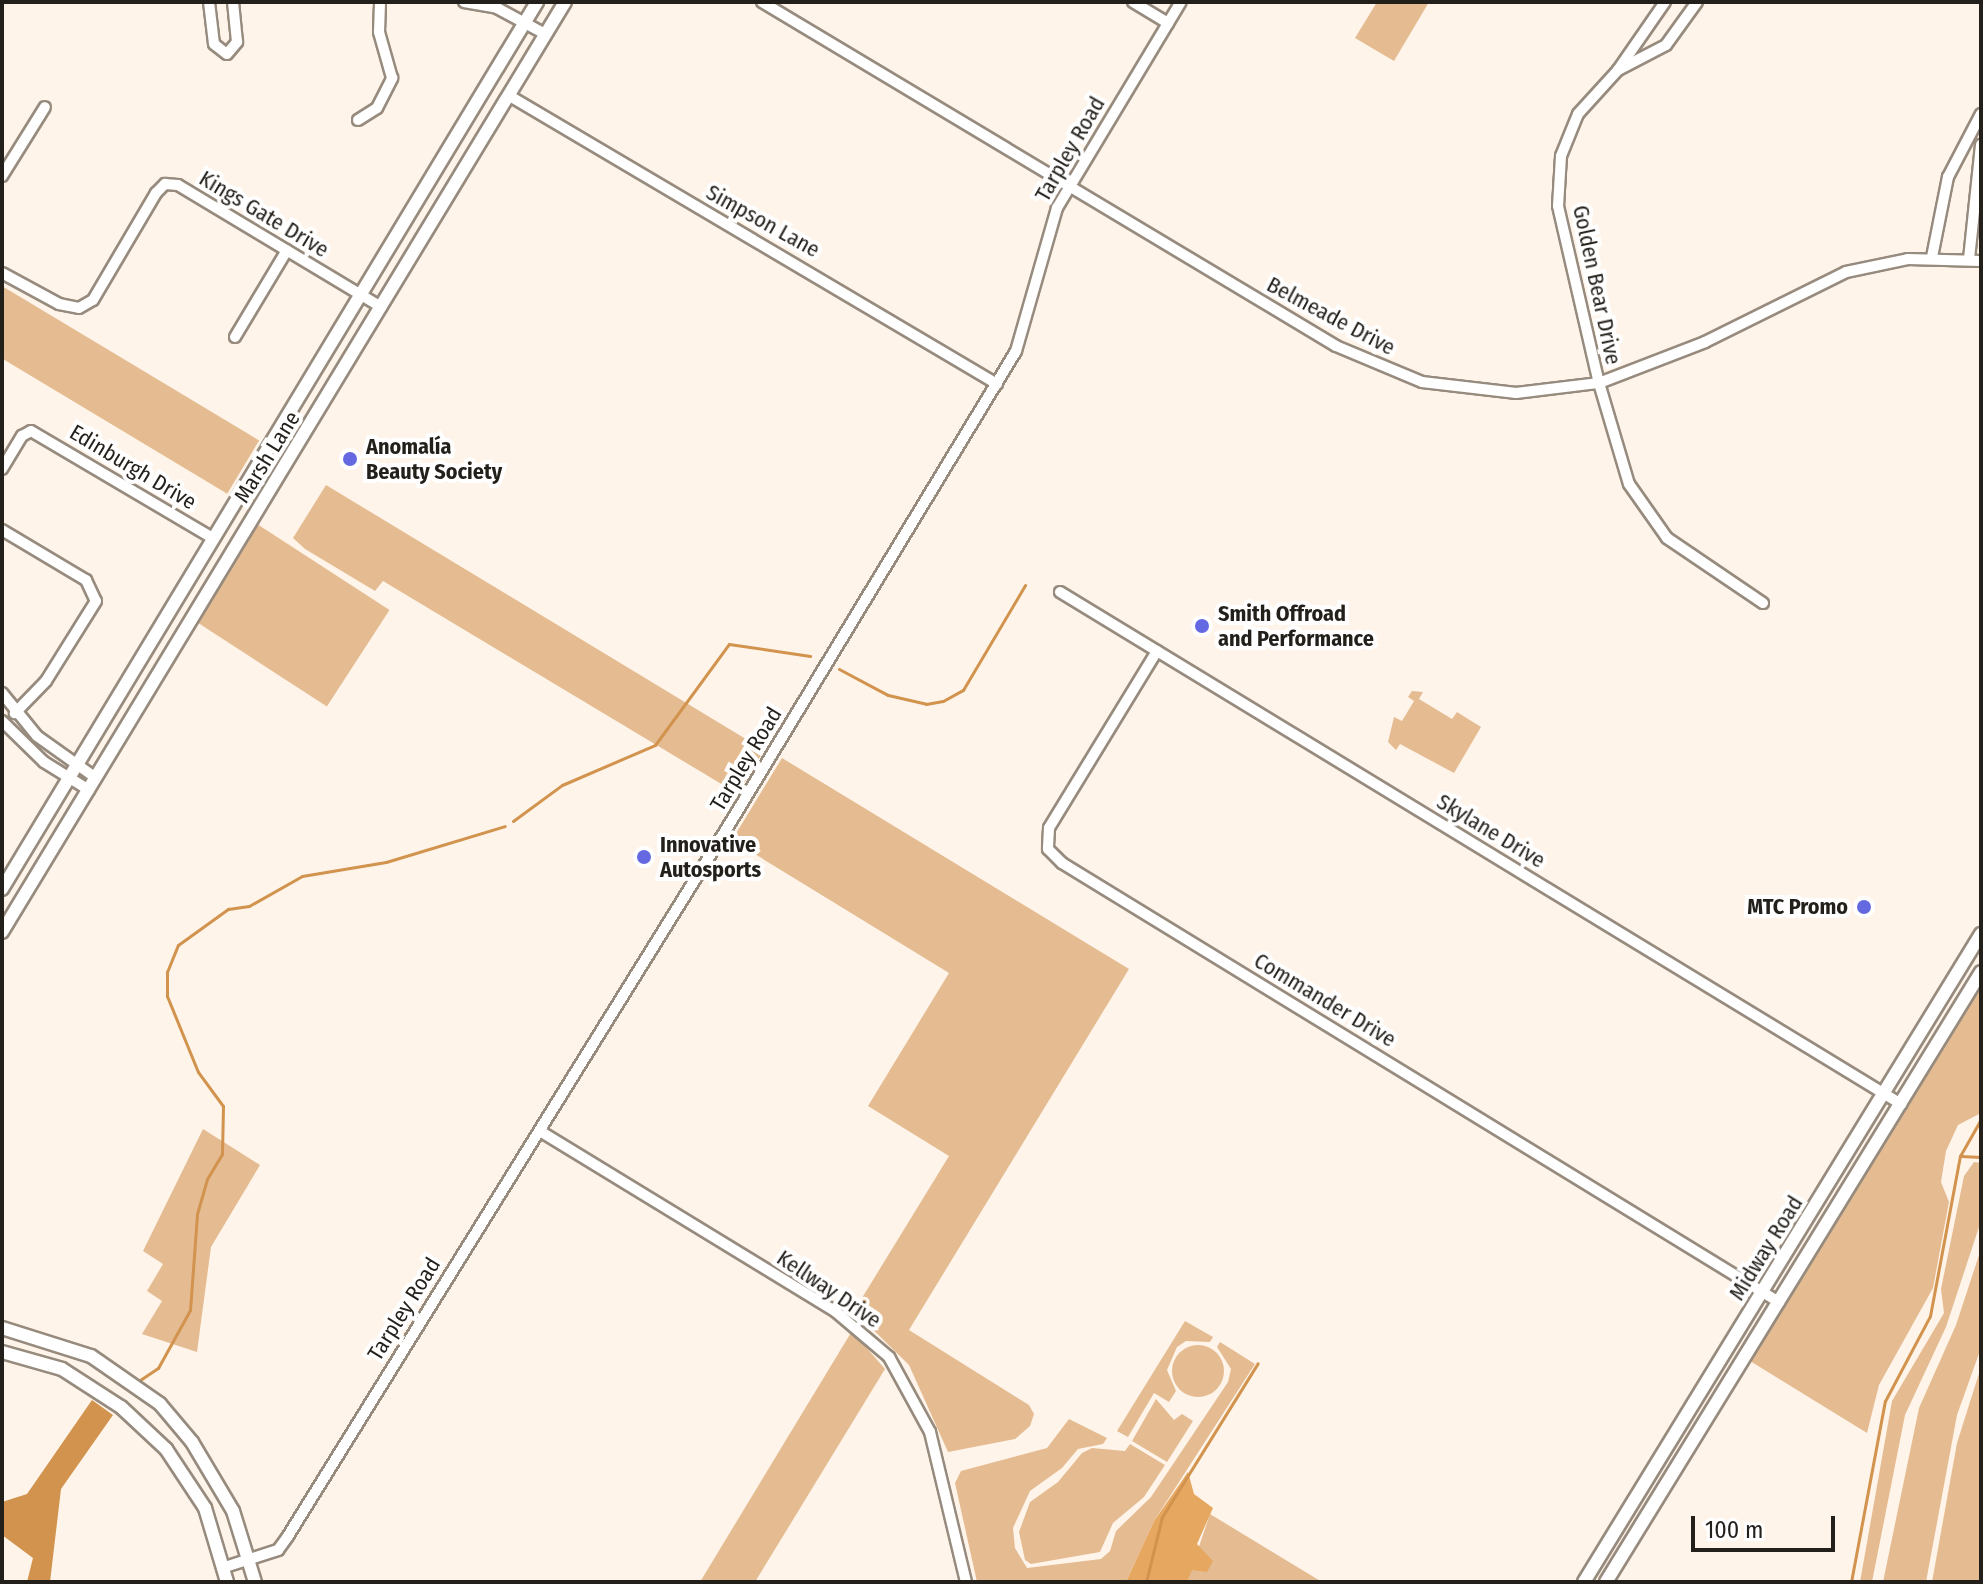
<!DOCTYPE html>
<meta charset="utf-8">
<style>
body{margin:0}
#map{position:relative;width:1983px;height:1584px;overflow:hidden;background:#fff4e9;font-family:"Fira Sans Condensed",sans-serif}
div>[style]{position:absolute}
.green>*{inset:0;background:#e5bc92;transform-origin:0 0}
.round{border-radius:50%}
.forest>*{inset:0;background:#e6a761}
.water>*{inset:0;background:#d1934d}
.stream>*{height:3px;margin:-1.5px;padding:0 1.5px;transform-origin:1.5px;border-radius:1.5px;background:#d1934d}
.roads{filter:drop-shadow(2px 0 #978b7e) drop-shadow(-2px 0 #978b7e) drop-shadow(0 2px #978b7e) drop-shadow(0 -2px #978b7e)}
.minor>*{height:10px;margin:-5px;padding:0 5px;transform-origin:5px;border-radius:5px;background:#fff}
.major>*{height:12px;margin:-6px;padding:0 6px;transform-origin:6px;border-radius:6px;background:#fff}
.dots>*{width:22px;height:22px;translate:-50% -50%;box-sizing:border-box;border:4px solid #fff;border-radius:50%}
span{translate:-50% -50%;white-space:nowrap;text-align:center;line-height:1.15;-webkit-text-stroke:8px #fff;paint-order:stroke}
.street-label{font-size:22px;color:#231f1a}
.poi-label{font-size:22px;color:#231f1a;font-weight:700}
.left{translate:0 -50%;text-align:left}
.right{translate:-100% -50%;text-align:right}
.frame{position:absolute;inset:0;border:4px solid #231f1a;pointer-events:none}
.scale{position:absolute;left:1691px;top:1516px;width:144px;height:36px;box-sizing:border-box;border:4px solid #231f1a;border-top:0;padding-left:10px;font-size:24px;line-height:28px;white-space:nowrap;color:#231f1a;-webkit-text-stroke:6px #fff;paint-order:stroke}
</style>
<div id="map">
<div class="green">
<i style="clip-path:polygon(1377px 2px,1429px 2px,1394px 61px,1355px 38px)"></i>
<i style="left:2px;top:286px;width:300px;height:62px;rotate:31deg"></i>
<i style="clip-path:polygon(326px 485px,764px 750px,738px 794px,383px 581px,375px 591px,305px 549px,293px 538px)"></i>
<i style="left:257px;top:524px;width:158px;height:115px;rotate:33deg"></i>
<i style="clip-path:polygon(1412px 691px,1423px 692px,1419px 699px,1452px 719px,1457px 712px,1481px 727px,1454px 773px,1400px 744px,1396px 750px,1388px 742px,1394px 717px,1402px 721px,1414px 701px,1408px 697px)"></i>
<i style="clip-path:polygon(782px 758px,1129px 969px,909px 1330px,1029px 1405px,1034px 1414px,1030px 1426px,1015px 1439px,948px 1452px,909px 1365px,854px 1311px,949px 1156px,868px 1106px,949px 973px,732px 840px)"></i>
<i style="clip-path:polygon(1981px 986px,1981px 1113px,1958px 1125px,1946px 1151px,1941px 1182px,1949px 1202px,1933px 1288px,1879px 1385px,1867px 1433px,1750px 1361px)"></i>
<i style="clip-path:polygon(203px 1129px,260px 1165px,211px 1247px,197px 1352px,142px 1334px,162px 1301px,147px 1291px,163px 1264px,143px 1251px)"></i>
<i style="clip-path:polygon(1974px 1162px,1981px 1163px,1981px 1221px,1946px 1327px,1905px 1415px,1872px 1582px,1860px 1582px,1892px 1401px,1944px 1313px,1941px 1289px,1964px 1176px)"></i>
<i style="clip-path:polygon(1981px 1249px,1981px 1348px,1957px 1415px,1926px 1582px,1883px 1582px,1919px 1408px,1956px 1325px)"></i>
<i style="clip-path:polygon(1185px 1321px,1213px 1337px,1210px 1342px,1186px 1341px,1177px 1347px,1167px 1370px,1176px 1391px,1169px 1402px,1154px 1393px,1128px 1437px,1117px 1431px)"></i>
<i style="clip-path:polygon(852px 1331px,885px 1369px,755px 1582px,700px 1582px)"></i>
<i style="clip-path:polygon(1220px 1342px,1255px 1364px,1154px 1521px,1126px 1582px,977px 1582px,955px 1483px,961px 1471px,1047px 1448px,1069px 1419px,1107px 1438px,1103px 1444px,1078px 1449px,1062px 1468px,1030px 1491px,1013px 1528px,1015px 1548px,1027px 1568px,1101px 1559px,1110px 1551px,1116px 1531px,1151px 1497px,1228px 1382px,1231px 1369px,1217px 1347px)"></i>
<i class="round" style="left:1172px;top:1345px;width:52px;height:52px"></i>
<i style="clip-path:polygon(1981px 1367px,1981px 1582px,1932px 1582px,1957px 1443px)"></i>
<i style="clip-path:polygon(1156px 1399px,1174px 1420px,1182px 1414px,1193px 1421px,1167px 1462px,1132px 1441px)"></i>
<i style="clip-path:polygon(1130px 1444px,1165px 1465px,1144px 1497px,1113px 1523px,1100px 1552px,1031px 1564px,1025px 1560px,1019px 1532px,1030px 1502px,1058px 1482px,1082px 1453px,1092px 1448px,1125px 1451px)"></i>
<i style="clip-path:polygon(1210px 1514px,1322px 1582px,1187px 1582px)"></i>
</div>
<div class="forest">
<i style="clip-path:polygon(1188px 1472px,1194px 1494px,1213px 1508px,1197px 1544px,1213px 1561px,1207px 1572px,1192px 1570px,1187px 1582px,1126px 1582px,1154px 1521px)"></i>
</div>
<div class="water">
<i style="clip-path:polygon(92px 1400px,113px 1415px,61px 1489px,50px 1582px,27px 1582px,33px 1558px,2px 1535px,2px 1502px,27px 1494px)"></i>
</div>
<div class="stream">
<i style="left:839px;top:669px;width:55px;rotate:28deg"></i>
<i style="left:888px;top:695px;width:39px;rotate:13deg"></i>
<i style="left:926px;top:704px;width:17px;rotate:-10deg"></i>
<i style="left:943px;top:701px;width:23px;rotate:-29deg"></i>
<i style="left:963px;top:690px;width:122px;rotate:-59.4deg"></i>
<i style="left:513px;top:821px;width:61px;rotate:-36.3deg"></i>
<i style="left:562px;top:785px;width:101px;rotate:-23.3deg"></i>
<i style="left:655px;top:745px;width:125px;rotate:-53.8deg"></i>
<i style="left:729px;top:644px;width:82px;rotate:8.4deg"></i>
<i style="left:1961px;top:1156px;width:20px;rotate:3deg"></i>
<i style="left:140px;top:1380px;width:22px;rotate:-34deg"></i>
<i style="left:158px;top:1368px;width:66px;rotate:-61.1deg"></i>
<i style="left:190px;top:1310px;width:96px;rotate:-85.8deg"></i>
<i style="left:197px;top:1214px;width:36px;rotate:-74deg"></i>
<i style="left:207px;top:1179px;width:29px;rotate:-59deg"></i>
<i style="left:222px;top:1154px;width:48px;rotate:-88.8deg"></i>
<i style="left:223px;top:1106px;width:42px;rotate:-126.3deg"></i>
<i style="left:198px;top:1072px;width:82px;rotate:-112.2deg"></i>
<i style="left:167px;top:996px;width:24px;rotate:-90deg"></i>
<i style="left:167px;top:972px;width:29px;rotate:-68deg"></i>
<i style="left:178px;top:945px;width:62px;rotate:-35.8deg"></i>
<i style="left:228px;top:909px;width:21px;rotate:-8deg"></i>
<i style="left:249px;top:906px;width:61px;rotate:-29.5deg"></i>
<i style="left:302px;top:876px;width:85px;rotate:-9.5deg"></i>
<i style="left:386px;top:862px;width:124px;rotate:-16.8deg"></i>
<i style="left:1146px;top:1582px;width:67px;rotate:-76.2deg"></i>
<i style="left:1162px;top:1517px;width:181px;rotate:-58.1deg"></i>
<i style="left:1851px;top:1582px;width:184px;rotate:-79.4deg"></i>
<i style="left:1885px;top:1401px;width:96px;rotate:-62.1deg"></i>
<i style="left:1930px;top:1316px;width:163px;rotate:-79.4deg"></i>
<i style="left:1960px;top:1156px;width:43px;rotate:-60.4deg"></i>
</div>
<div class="roads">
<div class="minor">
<i style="left:209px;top:2px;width:42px;rotate:83.2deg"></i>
<i style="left:214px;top:44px;width:16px;rotate:38deg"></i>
<i style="left:227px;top:54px;width:16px;rotate:-50deg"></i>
<i style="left:237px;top:42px;width:40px;rotate:-95.7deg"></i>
<i style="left:464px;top:2px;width:34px;rotate:10deg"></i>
<i style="left:497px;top:8px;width:55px;rotate:28.4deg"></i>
<i style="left:762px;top:2px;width:669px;rotate:30.93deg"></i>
<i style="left:1336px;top:346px;width:93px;rotate:22.7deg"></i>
<i style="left:1422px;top:382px;width:95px;rotate:6.7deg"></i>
<i style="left:1516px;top:393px;width:84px;rotate:-6.9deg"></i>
<i style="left:1599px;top:383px;width:114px;rotate:-21.1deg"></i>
<i style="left:1705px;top:342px;width:157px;rotate:-26.4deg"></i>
<i style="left:1846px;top:272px;width:63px;rotate:-11.8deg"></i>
<i style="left:1908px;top:259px;width:73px;rotate:1.6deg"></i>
<i style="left:1133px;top:2px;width:41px;rotate:31deg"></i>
<i style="left:1665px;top:2px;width:83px;rotate:124.7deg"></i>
<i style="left:1618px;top:70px;width:59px;rotate:132.3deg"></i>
<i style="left:1578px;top:114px;width:45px;rotate:112deg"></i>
<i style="left:1561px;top:156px;width:50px;rotate:93.4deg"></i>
<i style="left:1558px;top:206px;width:182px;rotate:77deg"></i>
<i style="left:1599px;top:383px;width:105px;rotate:73.5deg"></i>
<i style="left:1629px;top:484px;width:66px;rotate:54.9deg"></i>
<i style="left:1667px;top:538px;width:116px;rotate:34.1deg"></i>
<i style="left:1618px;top:70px;width:54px;rotate:-27.5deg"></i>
<i style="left:1666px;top:45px;width:53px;rotate:-54.2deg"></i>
<i style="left:508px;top:95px;width:568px;rotate:30.58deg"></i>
<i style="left:358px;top:120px;width:22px;rotate:-32deg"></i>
<i style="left:377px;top:108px;width:34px;rotate:-63deg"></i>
<i style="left:392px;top:78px;width:48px;rotate:-105.8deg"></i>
<i style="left:379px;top:32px;width:30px;rotate:-88deg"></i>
<i style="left:2px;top:176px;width:81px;rotate:-58.1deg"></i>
<i style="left:1932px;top:257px;width:82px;rotate:-78.7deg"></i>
<i style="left:1948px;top:177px;width:71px;rotate:-62.4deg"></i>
<i style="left:1969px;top:259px;width:115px;rotate:-84deg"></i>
<i style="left:2px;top:273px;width:65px;rotate:28.5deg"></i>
<i style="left:59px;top:304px;width:20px;rotate:11deg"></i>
<i style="left:79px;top:308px;width:16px;rotate:-30deg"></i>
<i style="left:93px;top:300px;width:124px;rotate:-59.5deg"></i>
<i style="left:156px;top:193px;width:13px;rotate:-45deg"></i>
<i style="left:165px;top:184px;width:13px;rotate:4deg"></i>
<i style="left:178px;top:185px;width:237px;rotate:31deg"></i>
<i style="left:235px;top:337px;width:101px;rotate:-59.1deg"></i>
<i style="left:2px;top:469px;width:39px;rotate:-59deg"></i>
<i style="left:22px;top:436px;width:10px;rotate:-29deg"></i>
<i style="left:31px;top:431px;width:212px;rotate:30.5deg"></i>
<i style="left:2px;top:530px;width:98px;rotate:30.8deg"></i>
<i style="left:86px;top:580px;width:23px;rotate:65deg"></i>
<i style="left:96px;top:601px;width:94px;rotate:122deg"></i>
<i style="left:46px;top:681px;width:45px;rotate:134.1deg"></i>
<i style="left:1060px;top:592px;width:985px;rotate:31.33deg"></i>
<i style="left:1157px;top:651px;width:207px;rotate:121.4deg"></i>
<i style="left:1049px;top:828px;width:21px;rotate:93deg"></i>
<i style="left:1048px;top:849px;width:20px;rotate:45deg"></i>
<i style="left:1062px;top:863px;width:841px;rotate:31.48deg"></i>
<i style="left:2px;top:693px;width:55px;rotate:50.9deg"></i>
<i style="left:37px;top:736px;width:72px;rotate:35.4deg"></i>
<i style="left:2px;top:721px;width:59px;rotate:44.3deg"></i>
<i style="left:44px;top:762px;width:53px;rotate:31.9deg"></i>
<i style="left:540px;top:1131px;width:347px;rotate:31.4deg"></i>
<i style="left:836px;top:1312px;width:70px;rotate:40.3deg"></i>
<i style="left:889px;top:1357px;width:85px;rotate:61.3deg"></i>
<i style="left:930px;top:1432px;width:154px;rotate:76.5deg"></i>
<i style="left:225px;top:1567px;width:56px;rotate:-17.8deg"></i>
<i style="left:278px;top:1550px;width:17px;rotate:-54deg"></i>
<i style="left:288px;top:1536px;width:848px;rotate:-58.2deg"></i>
<i style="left:735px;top:815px;width:542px;rotate:-58.8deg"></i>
<i style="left:1016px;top:351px;width:149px;rotate:-74deg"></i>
<i style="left:1057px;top:208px;width:240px;rotate:-59deg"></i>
</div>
<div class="major">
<i style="left:2px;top:889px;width:1036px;rotate:-58.9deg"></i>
<i style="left:2px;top:932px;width:1087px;rotate:-58.81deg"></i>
<i style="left:2px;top:1328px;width:93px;rotate:17.5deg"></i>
<i style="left:91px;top:1356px;width:84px;rotate:34.8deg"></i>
<i style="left:160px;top:1404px;width:50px;rotate:49.9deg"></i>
<i style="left:192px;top:1442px;width:80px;rotate:59.3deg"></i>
<i style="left:233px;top:1511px;width:74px;rotate:72.8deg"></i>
<i style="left:2px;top:1352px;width:62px;rotate:15.8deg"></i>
<i style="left:62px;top:1369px;width:70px;rotate:32.8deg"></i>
<i style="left:121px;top:1407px;width:62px;rotate:43deg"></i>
<i style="left:166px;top:1449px;width:71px;rotate:56.5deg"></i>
<i style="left:205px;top:1508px;width:77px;rotate:73.4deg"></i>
<i style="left:1584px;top:1582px;width:760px;rotate:-58.51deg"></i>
<i style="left:1606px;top:1582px;width:716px;rotate:-58.42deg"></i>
</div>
</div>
<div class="dots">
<i style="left:350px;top:459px;background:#6469e2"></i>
<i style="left:1202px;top:626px;background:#6469e2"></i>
<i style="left:644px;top:857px;background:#6469e2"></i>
<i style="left:1864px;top:907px;background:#6469e2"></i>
</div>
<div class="street-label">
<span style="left:1070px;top:149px;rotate:-60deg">Tarpley Road</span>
<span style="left:264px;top:214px;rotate:31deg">Kings Gate Drive</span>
<span style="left:763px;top:221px;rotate:29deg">Simpson Lane</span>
<span style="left:1597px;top:285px;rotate:78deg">Golden Bear Drive</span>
<span style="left:1331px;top:316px;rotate:28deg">Belmeade Drive</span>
<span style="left:267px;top:457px;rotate:-58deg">Marsh Lane</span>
<span style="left:133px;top:467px;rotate:31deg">Edinburgh Drive</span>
<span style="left:746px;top:759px;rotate:-59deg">Tarpley Road</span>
<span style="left:1491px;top:831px;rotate:31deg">Skylane Drive</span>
<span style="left:1325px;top:1000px;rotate:31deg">Commander Drive</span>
<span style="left:1766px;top:1248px;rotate:-58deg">Midway Road</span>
<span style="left:829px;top:1289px;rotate:34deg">Kellway Drive</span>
<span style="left:404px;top:1309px;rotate:-58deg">Tarpley Road</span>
</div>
<div class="poi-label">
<span class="left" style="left:366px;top:459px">Anomalía<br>Beauty Society</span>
<span class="left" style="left:1218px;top:626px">Smith Offroad<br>and Performance</span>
<span class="left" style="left:660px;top:857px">Innovative<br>Autosports</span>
<span class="right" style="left:1848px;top:907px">MTC Promo</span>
</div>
<div class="frame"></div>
<div class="scale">100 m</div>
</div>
